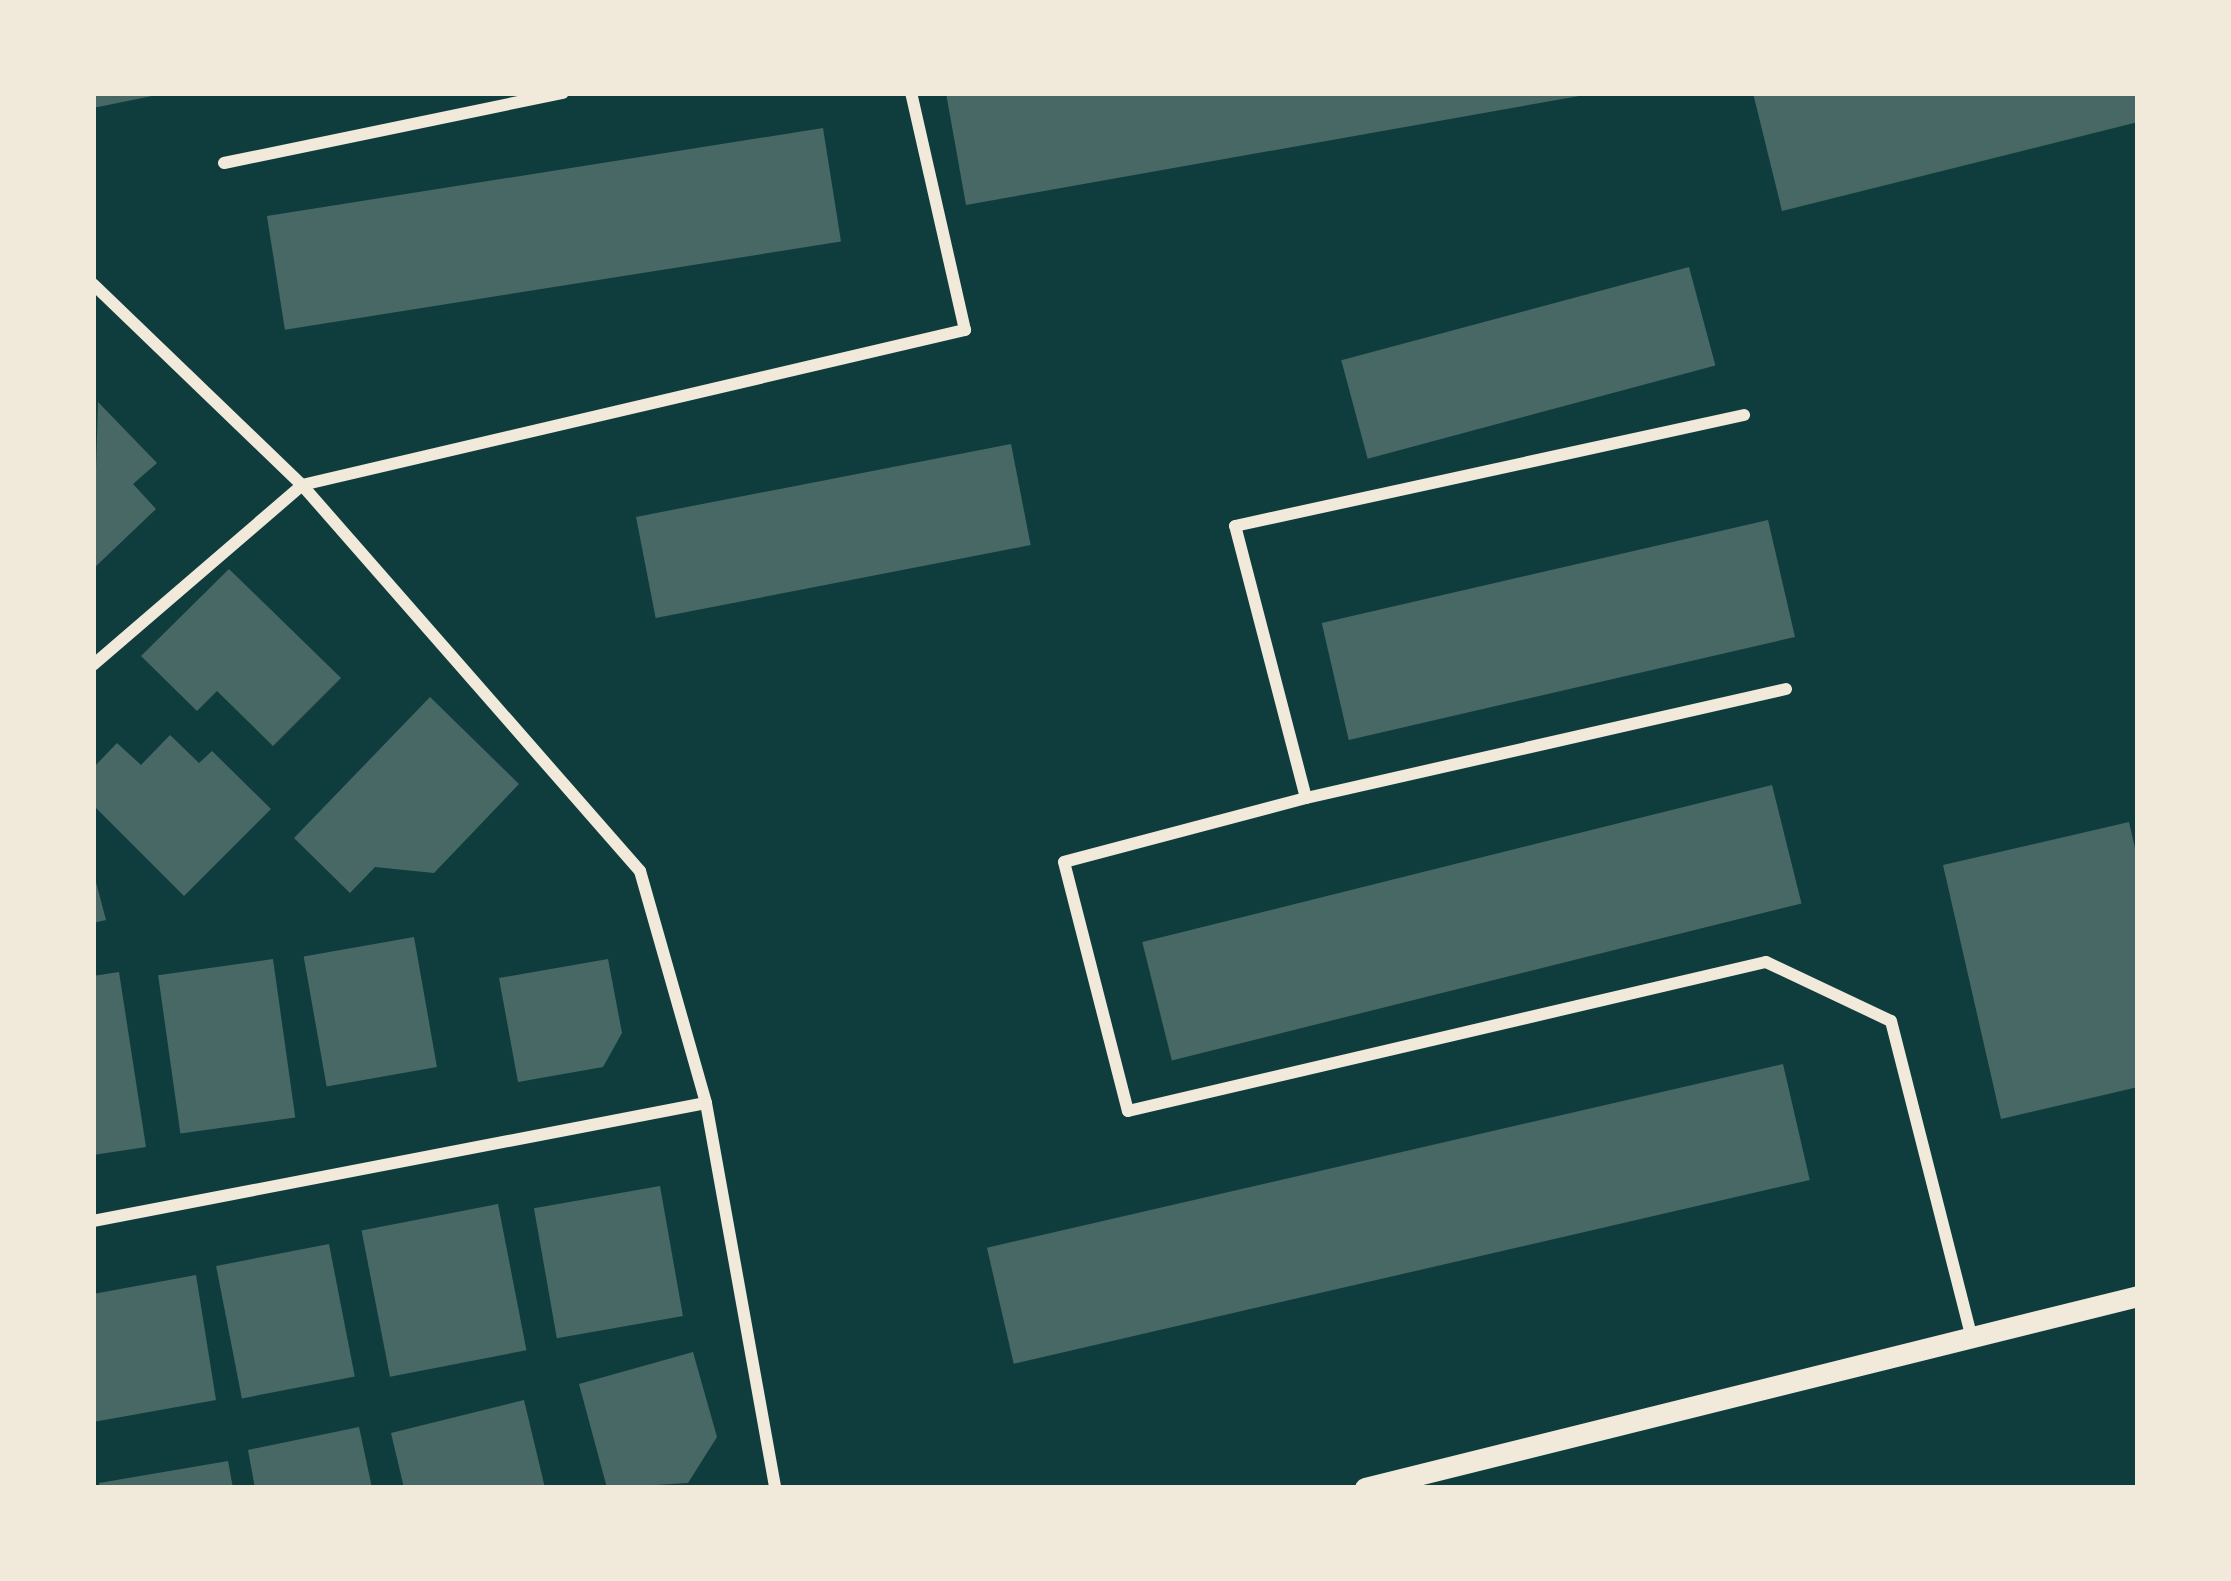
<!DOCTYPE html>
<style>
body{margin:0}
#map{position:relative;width:2231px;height:1581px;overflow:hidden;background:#0f3d3e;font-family:"Space Grotesk",sans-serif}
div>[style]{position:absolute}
.building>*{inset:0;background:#486865;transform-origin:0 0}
.minor>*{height:12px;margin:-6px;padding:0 6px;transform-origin:6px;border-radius:6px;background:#f1e9da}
.tertiary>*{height:21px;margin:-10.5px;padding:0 10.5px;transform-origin:10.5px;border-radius:10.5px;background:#f1e9da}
span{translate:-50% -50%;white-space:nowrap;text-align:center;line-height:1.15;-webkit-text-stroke:10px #f1e9da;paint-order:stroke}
.frame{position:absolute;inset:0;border:96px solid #f1e9da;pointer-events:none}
</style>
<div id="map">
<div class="building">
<i style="clip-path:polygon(93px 93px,157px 93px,157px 95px,93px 108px)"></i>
<i style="clip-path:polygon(946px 93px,1584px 93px,1585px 95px,966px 205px)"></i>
<i style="clip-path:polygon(1753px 93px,2138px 93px,2138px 122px,1782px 211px)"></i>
<i style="left:823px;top:128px;width:115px;height:563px;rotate:81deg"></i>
<i style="left:1689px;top:267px;width:102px;height:360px;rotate:75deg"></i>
<i style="clip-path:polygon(98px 402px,157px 463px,133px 484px,156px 509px,93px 569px)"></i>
<i style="left:1011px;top:444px;width:103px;height:382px;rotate:79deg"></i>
<i style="left:1768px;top:520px;width:120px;height:458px;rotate:77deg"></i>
<i style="clip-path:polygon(229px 569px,341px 678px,273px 746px,217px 691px,197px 711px,141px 656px)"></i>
<i style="clip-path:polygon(430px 697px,519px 784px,434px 873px,375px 867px,350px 893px,294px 838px)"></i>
<i style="clip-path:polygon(170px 735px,199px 763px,212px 751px,271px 809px,184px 896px,93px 805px,93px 768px,117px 743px,141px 765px)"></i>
<i style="left:1772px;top:785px;width:122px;height:649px;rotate:76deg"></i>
<i style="clip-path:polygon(2129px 822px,2138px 861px,2138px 1087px,2001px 1119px,1943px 865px)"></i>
<i style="clip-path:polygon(93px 871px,106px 920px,93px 923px)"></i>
<i style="left:414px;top:937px;width:132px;height:112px;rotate:80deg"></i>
<i style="left:273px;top:959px;width:160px;height:116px;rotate:82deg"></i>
<i style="clip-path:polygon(608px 959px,622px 1033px,603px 1067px,518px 1082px,499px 978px)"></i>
<i style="clip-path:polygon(119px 972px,146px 1147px,93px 1155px,93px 976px)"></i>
<i style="left:1783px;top:1064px;width:119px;height:817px;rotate:77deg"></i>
<i style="left:660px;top:1186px;width:132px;height:128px;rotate:80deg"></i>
<i style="left:498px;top:1204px;width:149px;height:139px;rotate:79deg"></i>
<i style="left:329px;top:1244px;width:135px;height:115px;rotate:79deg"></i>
<i style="clip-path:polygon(196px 1275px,216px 1400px,93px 1422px,93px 1294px)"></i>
<i style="clip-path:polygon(693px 1352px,717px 1437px,688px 1483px,607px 1488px,579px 1384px)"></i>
<i style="clip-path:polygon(524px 1400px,545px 1488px,404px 1488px,391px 1433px)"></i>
<i style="clip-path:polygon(359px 1427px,372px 1488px,255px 1488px,248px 1450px)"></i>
<i style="clip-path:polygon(228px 1461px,233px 1488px,100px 1488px,99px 1483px)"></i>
</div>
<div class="minor">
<i style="left:224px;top:163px;width:346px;rotate:-11.7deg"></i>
<i style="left:93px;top:284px;width:290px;rotate:43.9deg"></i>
<i style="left:302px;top:485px;width:513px;rotate:48.79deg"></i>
<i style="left:640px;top:871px;width:241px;rotate:74.1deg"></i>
<i style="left:706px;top:1103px;width:391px;rotate:79.8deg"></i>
<i style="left:93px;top:665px;width:276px;rotate:-40.7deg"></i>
<i style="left:302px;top:485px;width:681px;rotate:-13.16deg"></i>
<i style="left:965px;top:330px;width:243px;rotate:-102.8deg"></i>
<i style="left:1786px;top:689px;width:492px;rotate:167.2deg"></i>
<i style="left:1306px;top:798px;width:250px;rotate:165.2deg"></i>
<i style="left:1064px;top:862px;width:257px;rotate:75.6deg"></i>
<i style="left:1128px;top:1111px;width:655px;rotate:-13.15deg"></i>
<i style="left:1766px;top:962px;width:138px;rotate:25.3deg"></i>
<i style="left:1891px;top:1021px;width:327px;rotate:75.7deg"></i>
<i style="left:1306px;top:798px;width:281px;rotate:-104.6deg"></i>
<i style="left:1235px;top:526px;width:521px;rotate:-12.3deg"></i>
<i style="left:93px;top:1221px;width:624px;rotate:-10.9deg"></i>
</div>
<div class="tertiary">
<i style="left:1365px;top:1488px;width:796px;rotate:-13.95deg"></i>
</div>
<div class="frame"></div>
</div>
